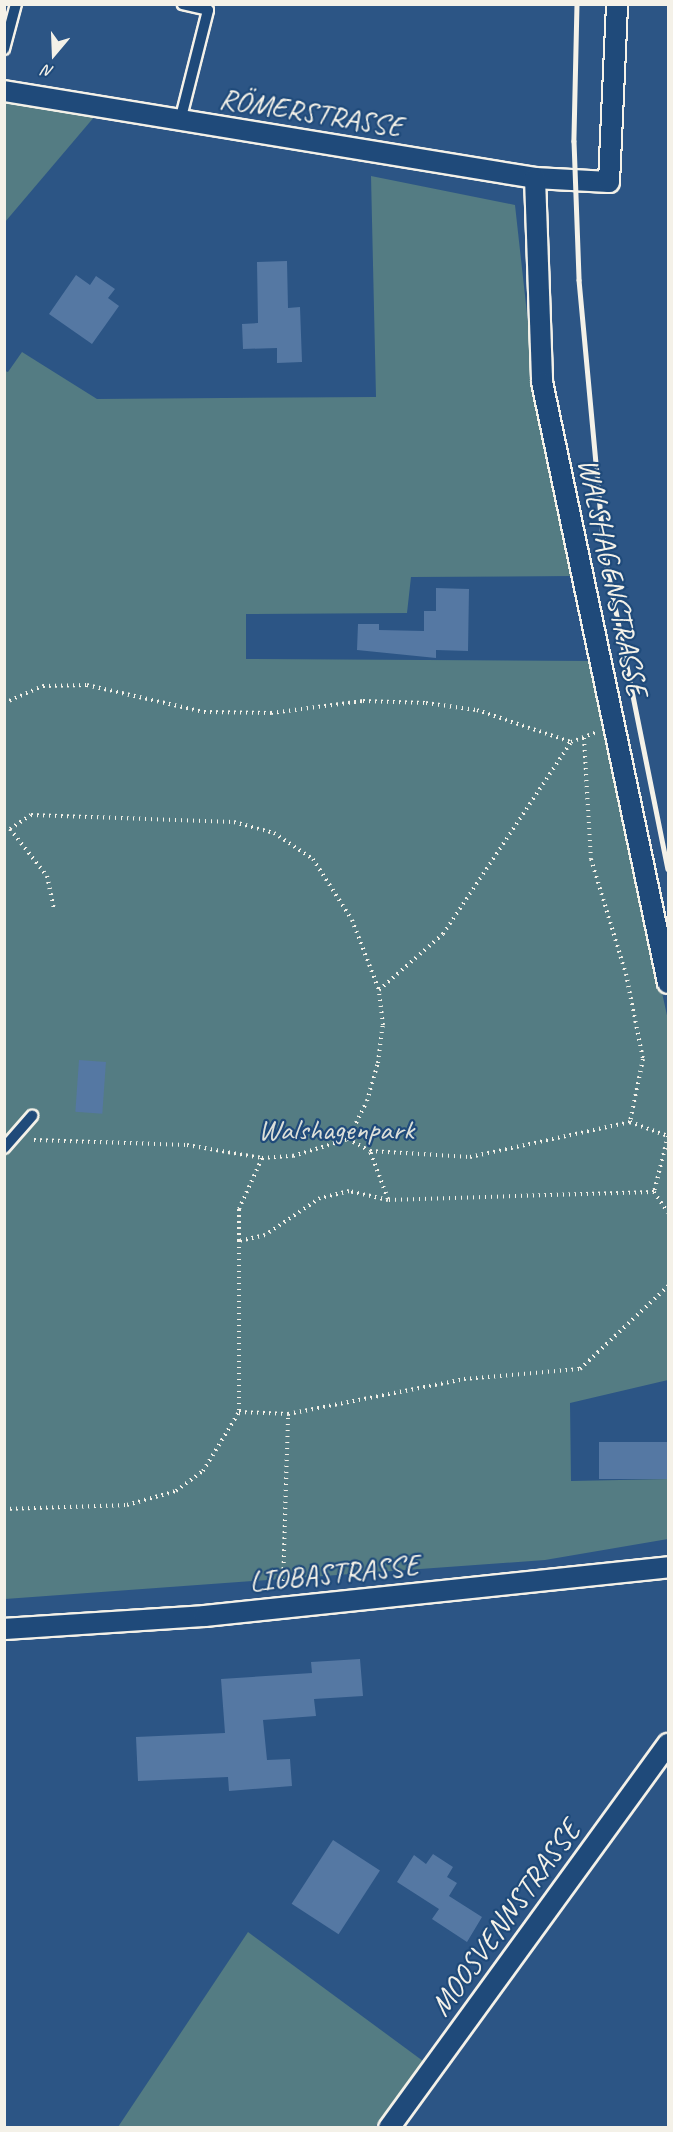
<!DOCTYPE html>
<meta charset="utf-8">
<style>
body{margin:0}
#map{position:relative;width:673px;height:2132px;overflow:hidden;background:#2c5585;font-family:Caveat,sans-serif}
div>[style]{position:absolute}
.green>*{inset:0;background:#547c83}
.building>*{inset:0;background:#5578a3;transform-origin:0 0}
.path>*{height:4px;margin-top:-2px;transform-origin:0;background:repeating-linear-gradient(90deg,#f4f1e8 0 1.5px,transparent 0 6px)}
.roads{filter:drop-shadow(2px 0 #f4f1e8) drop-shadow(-2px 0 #f4f1e8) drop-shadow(0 2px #f4f1e8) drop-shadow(0 -2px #f4f1e8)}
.lane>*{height:10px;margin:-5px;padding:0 5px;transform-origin:5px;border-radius:5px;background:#1f4a7a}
.street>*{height:20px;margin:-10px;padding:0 10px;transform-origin:10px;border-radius:10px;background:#1f4a7a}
.rail>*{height:4.5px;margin:-2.25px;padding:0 2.25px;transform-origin:2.25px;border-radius:2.25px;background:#f4f1e8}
span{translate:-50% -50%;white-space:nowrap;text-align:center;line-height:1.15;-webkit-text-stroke:4.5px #1f4a7a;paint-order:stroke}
.street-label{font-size:30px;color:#f4f1e8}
.park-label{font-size:30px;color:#dcdfd9}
.frame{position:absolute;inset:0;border:6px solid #f4f1e8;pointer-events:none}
.north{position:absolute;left:24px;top:24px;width:60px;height:60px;-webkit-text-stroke:4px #1f4a7a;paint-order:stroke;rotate:199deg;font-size:16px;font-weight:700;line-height:24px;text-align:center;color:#f4f1e8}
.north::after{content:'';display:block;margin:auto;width:21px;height:27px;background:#f4f1e8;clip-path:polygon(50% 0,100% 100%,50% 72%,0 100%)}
</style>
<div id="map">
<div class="green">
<i style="clip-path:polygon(5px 100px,95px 116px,5px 222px)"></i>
<i style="clip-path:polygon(371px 176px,515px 205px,535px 386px,573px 576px,411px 577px,407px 613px,246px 614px,246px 659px,590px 661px,668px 1020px,668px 1380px,570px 1403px,571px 1481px,668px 1479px,668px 1539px,545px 1560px,5px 1599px,5px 371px,8px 372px,22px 352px,97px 399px,376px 397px)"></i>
<i style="clip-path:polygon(248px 1932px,423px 2061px,375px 2127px,118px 2127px)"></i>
</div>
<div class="building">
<i style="clip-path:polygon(287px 261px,288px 308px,300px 307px,302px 362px,277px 363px,277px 348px,243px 349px,242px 324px,258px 323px,257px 262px)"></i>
<i style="clip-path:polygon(76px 275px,90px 285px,96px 276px,115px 289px,108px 298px,119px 306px,92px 344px,49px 314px)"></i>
<i style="clip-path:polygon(436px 588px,469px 589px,468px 651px,436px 650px,436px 658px,357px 650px,358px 624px,379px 624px,379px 630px,424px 631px,424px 611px,436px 611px)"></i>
<i style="left:79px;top:1060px;width:27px;height:52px;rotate:4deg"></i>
<i style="left:669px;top:1442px;width:37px;height:70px;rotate:90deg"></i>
<i style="clip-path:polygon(360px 1659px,363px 1696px,314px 1699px,316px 1716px,263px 1720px,267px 1760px,290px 1759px,292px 1786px,229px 1791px,228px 1777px,138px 1781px,136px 1737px,225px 1733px,221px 1679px,312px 1673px,311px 1662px)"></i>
<i style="left:333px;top:1840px;width:56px;height:76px;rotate:33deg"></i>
<i style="clip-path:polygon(433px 1854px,453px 1867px,447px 1877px,457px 1883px,449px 1896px,482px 1917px,467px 1942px,432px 1919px,439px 1909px,397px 1882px,414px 1855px,426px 1864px)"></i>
</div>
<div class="path">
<i style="left:4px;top:703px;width:43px;rotate:-23.6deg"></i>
<i style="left:43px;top:686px;width:44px;rotate:-1.3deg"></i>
<i style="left:87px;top:685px;width:120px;rotate:13deg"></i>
<i style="left:204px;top:712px;width:67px;rotate:0.9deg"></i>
<i style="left:271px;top:713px;width:93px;rotate:-7.4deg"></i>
<i style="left:363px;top:701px;width:63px;rotate:1.8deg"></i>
<i style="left:426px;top:703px;width:51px;rotate:7.8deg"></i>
<i style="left:477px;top:710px;width:99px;rotate:18.8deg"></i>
<i style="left:584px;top:738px;width:121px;rotate:86.7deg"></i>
<i style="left:591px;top:859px;width:120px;rotate:73.1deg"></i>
<i style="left:626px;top:974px;width:87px;rotate:78.7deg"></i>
<i style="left:643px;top:1059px;width:64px;rotate:101.7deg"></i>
<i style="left:4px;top:827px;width:6px;rotate:18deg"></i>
<i style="left:10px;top:829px;width:25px;rotate:-34deg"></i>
<i style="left:31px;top:815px;width:203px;rotate:2deg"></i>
<i style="left:234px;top:822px;width:41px;rotate:15.4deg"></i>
<i style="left:274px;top:833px;width:47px;rotate:33.7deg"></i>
<i style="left:313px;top:859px;width:72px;rotate:57.4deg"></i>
<i style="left:352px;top:920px;width:75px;rotate:68.9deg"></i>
<i style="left:379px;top:990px;width:85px;rotate:-41.2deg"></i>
<i style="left:443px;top:934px;width:231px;rotate:-56.3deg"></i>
<i style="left:571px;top:742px;width:26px;rotate:-21deg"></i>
<i style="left:10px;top:829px;width:60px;rotate:51.8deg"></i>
<i style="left:47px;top:876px;width:34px;rotate:78deg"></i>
<i style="left:668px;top:1136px;width:58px;rotate:104deg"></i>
<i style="left:654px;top:1192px;width:266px;rotate:178.3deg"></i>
<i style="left:388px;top:1200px;width:40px;rotate:-167deg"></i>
<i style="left:349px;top:1191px;width:30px;rotate:166deg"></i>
<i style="left:320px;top:1198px;width:66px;rotate:146.1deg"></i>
<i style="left:265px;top:1235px;width:27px;rotate:167deg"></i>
<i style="left:239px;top:1241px;width:171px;rotate:90deg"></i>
<i style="left:239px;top:1412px;width:49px;rotate:2.3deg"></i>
<i style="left:288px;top:1414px;width:179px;rotate:-11.2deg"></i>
<i style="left:464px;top:1379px;width:116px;rotate:-4.9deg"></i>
<i style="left:580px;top:1369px;width:121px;rotate:-43.3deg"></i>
<i style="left:348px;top:1139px;width:25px;rotate:29deg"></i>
<i style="left:34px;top:1140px;width:153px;rotate:1.9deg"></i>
<i style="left:187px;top:1145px;width:76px;rotate:9.8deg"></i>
<i style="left:262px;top:1158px;width:31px;rotate:-4deg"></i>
<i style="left:293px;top:1156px;width:58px;rotate:-17.2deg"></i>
<i style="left:348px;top:1139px;width:42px;rotate:-63.4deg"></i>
<i style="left:367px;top:1101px;width:40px;rotate:-74deg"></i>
<i style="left:378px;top:1063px;width:38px;rotate:-83deg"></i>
<i style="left:383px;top:1025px;width:35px;rotate:-97deg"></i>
<i style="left:654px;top:1192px;width:25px;rotate:56deg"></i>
<i style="left:388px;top:1199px;width:51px;rotate:-110.6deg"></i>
<i style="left:370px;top:1151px;width:100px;rotate:3.4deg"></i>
<i style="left:470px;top:1157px;width:164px;rotate:-12.3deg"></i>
<i style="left:630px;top:1122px;width:40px;rotate:20.2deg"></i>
<i style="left:239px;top:1241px;width:32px;rotate:-90deg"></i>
<i style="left:239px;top:1209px;width:56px;rotate:-65.7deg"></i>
<i style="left:4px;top:1509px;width:123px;rotate:-1.9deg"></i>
<i style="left:127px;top:1505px;width:51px;rotate:-15.9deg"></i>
<i style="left:176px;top:1491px;width:34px;rotate:-37deg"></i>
<i style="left:203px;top:1471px;width:69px;rotate:-58.6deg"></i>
<i style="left:283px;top:1587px;width:173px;rotate:-88.3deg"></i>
</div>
<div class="roads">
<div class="lane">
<i style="left:4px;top:49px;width:47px;rotate:-75.1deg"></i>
<i style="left:180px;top:121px;width:114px;rotate:-75.8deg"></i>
<i style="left:208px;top:10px;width:26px;rotate:-167deg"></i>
<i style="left:4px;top:1148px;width:43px;rotate:-48.8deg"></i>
</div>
<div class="street">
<i style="left:4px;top:91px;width:538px;rotate:9.3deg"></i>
<i style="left:535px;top:178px;width:74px;rotate:3.1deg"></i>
<i style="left:609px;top:182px;width:178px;rotate:-87.4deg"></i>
<i style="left:535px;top:178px;width:204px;rotate:88deg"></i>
<i style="left:542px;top:382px;width:614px;rotate:78.16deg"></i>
<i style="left:4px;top:1629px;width:201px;rotate:-3.7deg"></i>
<i style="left:205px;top:1616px;width:466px;rotate:-6deg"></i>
<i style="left:389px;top:2128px;width:475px;rotate:-54deg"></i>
</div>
</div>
<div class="rail">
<i style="left:577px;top:4px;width:137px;rotate:91.3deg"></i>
<i style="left:574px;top:141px;width:139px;rotate:87.9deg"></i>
<i style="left:579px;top:280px;width:273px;rotate:84.7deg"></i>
<i style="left:604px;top:552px;width:323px;rotate:78.6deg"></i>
</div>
<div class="street-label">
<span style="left:311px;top:112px;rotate:9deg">RÖMERSTRASSE</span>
<span style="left:613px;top:577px;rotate:78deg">WALSHAGENSTRASSE</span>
<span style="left:334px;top:1573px;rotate:-6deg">LIOBASTRASSE</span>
<span style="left:505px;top:1918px;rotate:-54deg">MOOSVENNSTRASSE</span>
</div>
<div class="park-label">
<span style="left:336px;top:1129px">Walshagenpark</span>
</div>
<div class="frame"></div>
<div class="north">N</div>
</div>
